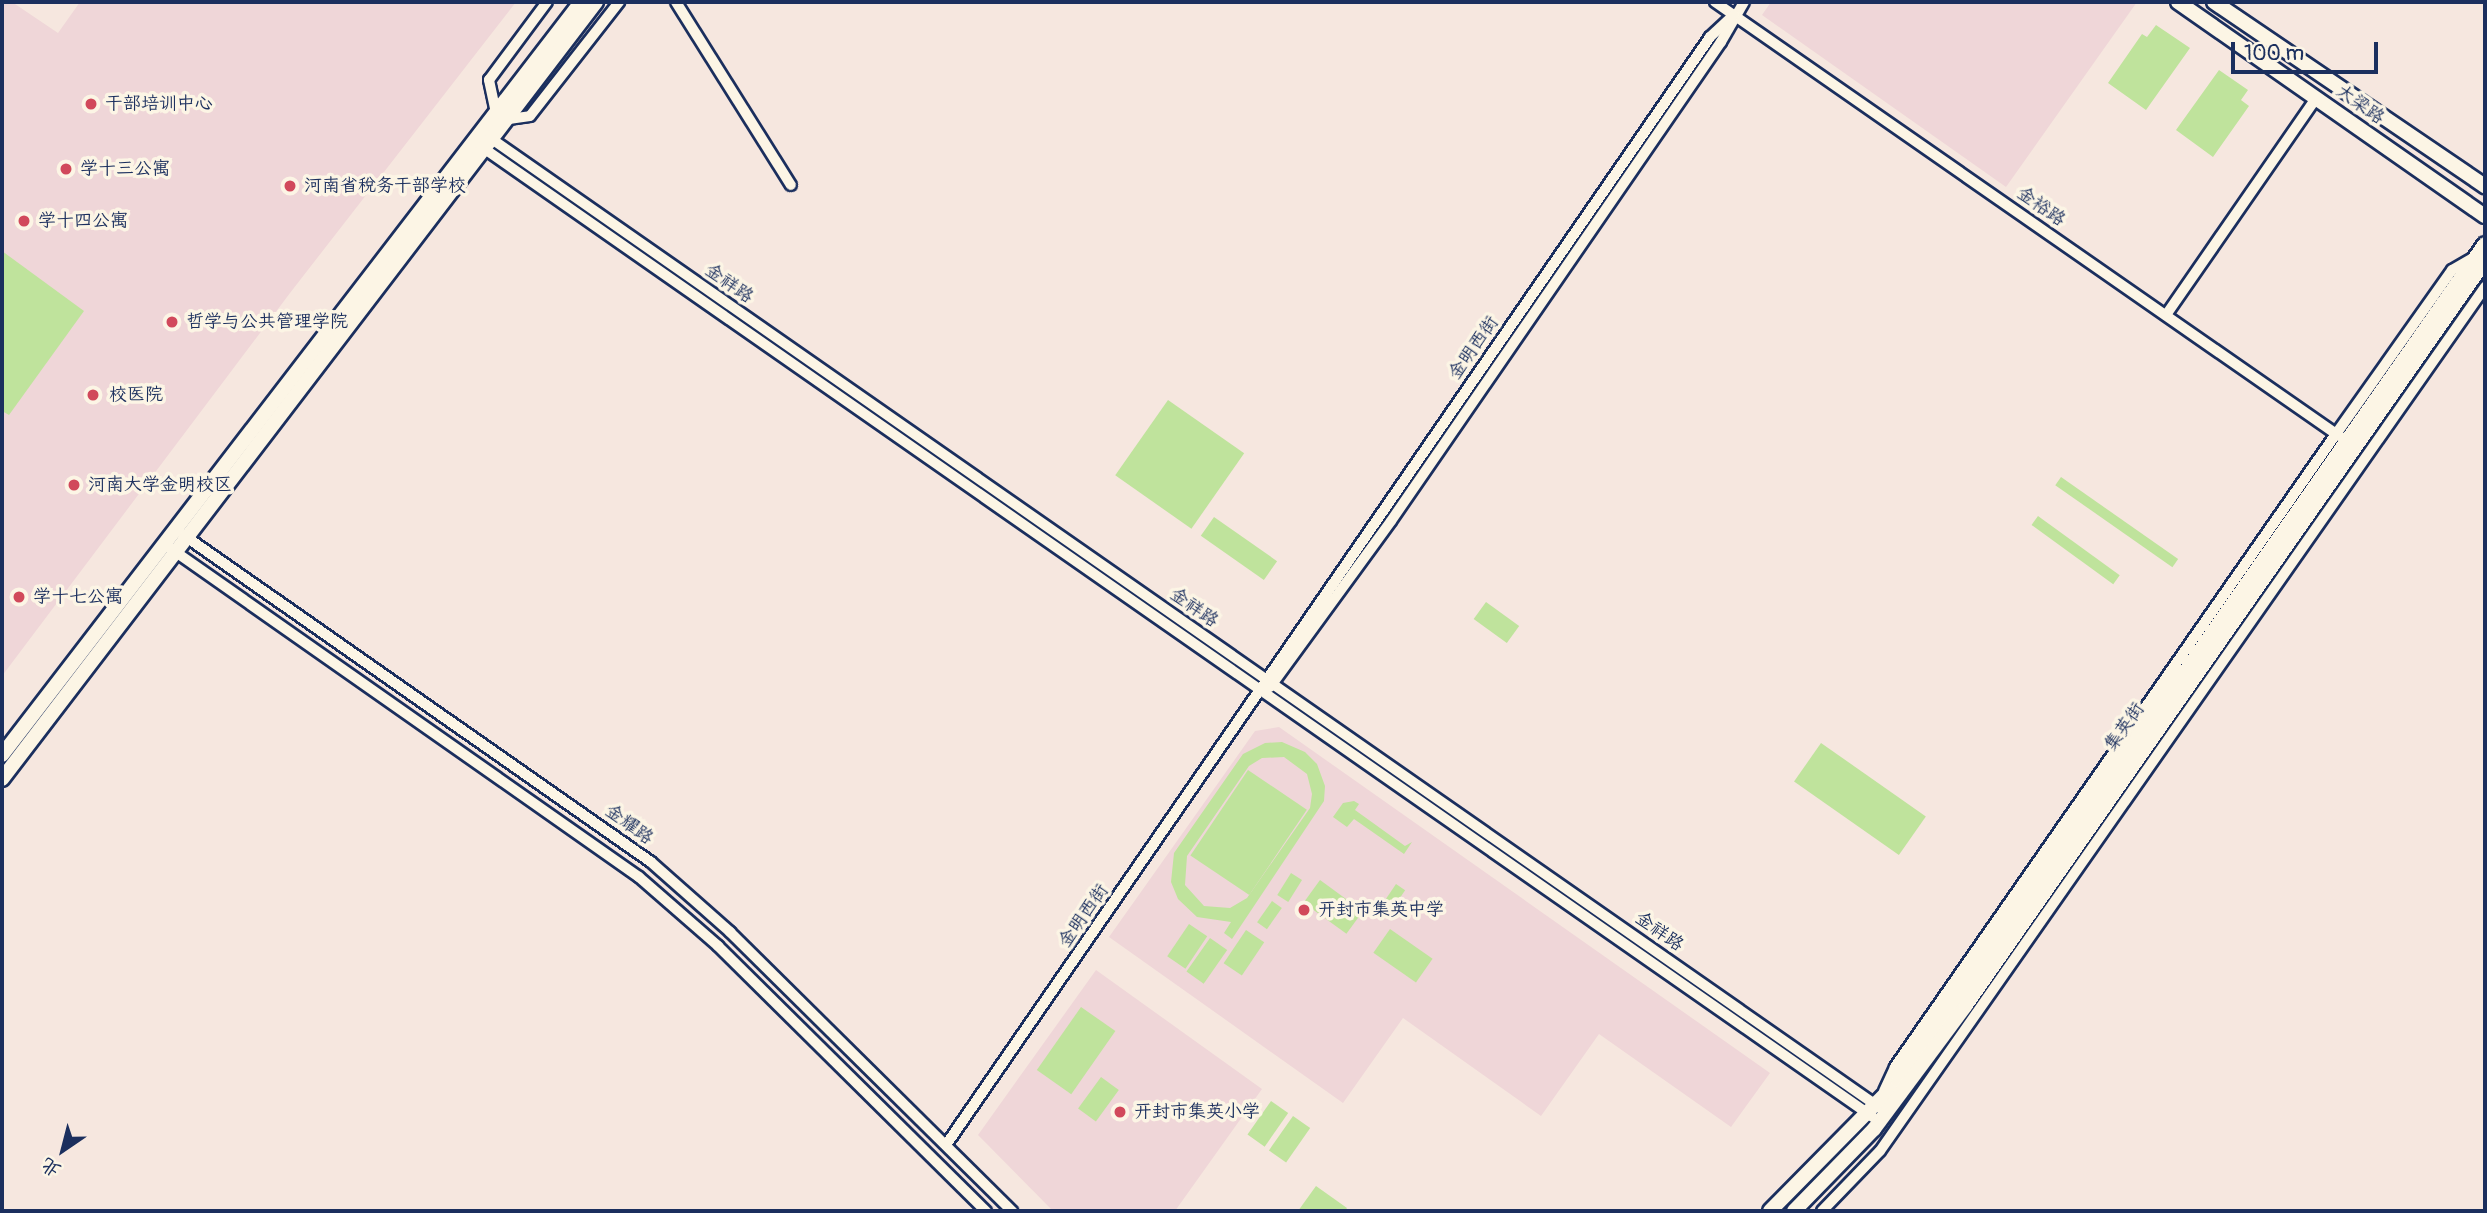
<!DOCTYPE html>
<meta charset="utf-8">
<style>
body{margin:0}
#map{position:relative;width:2487px;height:1213px;overflow:hidden;background:#f6e7df;font-family:Pangolin,"LXGW WenKai TC",sans-serif}
div>[style]{position:absolute}
.built>*{inset:0;background:#efd6d8}
.green>*{inset:0;background:#bfe39c;transform-origin:0 0}
.roads{filter:drop-shadow(2px 0 #1b2f5e) drop-shadow(-2px 0 #1b2f5e) drop-shadow(0 2px #1b2f5e) drop-shadow(0 -2px #1b2f5e)}
.minor>*{height:10px;margin:-5px;padding:0 5px;transform-origin:5px;border-radius:5px;background:#fcf5e5}
.major>*{height:14px;margin:-7px;padding:0 7px;transform-origin:7px;border-radius:7px;background:#fcf5e5}
.dots>*{width:19px;height:19px;translate:-50% -50%;box-sizing:border-box;border:4px solid #fcf5e5;border-radius:50%}
span{translate:-50% -50%;white-space:nowrap;text-align:center;line-height:1.15;-webkit-text-stroke:7px #fcf5e5;paint-order:stroke}
.poi-label{font-size:18px;color:#1b2f5e}
.left{translate:0 -50%;text-align:left}
.street-label{font-size:18px;color:#1b2f5e}
.frame{position:absolute;inset:0;border:4px solid #1b2f5e;pointer-events:none}
.north{position:absolute;left:28px;top:1115px;width:70px;height:70px;-webkit-text-stroke:5px #fcf5e5;paint-order:stroke;rotate:215deg;font-size:19px;font-weight:700;line-height:28px;text-align:center;color:#1b2f5e}
.north::after{content:'';display:block;margin:auto;width:24px;height:32px;background:#1b2f5e;clip-path:polygon(50% 0,100% 100%,50% 72%,0 100%)}
.scale{position:absolute;left:2231px;top:42px;width:147px;height:32px;box-sizing:border-box;border:4px solid #1b2f5e;border-top:0;padding-left:9px;font-size:21px;line-height:24px;white-space:nowrap;color:#1b2f5e;-webkit-text-stroke:5px #fcf5e5;paint-order:stroke}
</style>
<div id="map">
<div class="built">
<i style="clip-path:polygon(2px 2px,12px 2px,58px 33px,80px 2px,516px 2px,290px 293px,2px 676px)"></i>
<i style="clip-path:polygon(1771px 2px,2137px 2px,2006px 187px,1762px 15px)"></i>
<i style="clip-path:polygon(1279px 727px,1770px 1073px,1731px 1127px,1599px 1034px,1541px 1116px,1403px 1018px,1343px 1103px,1109px 937px,1255px 731px)"></i>
<i style="clip-path:polygon(1096px 970px,1262px 1089px,1175px 1211px,1053px 1211px,978px 1135px)"></i>
</div>
<div class="green">
<i style="clip-path:polygon(2156px 25px,2190px 48px,2146px 110px,2108px 83px,2142px 34px,2147px 37px)"></i>
<i style="clip-path:polygon(2219px 70px,2248px 90px,2241px 100px,2249px 106px,2213px 157px,2176px 130px)"></i>
<i style="clip-path:polygon(2px 251px,84px 311px,9px 415px,2px 411px)"></i>
<i style="left:1168px;top:400px;width:93px;height:92px;rotate:35deg"></i>
<i style="left:2061px;top:477px;width:143px;height:10px;rotate:35deg"></i>
<i style="left:2038px;top:516px;width:101px;height:11px;rotate:36deg"></i>
<i style="left:1214px;top:517px;width:77px;height:23px;rotate:35deg"></i>
<i style="left:1486px;top:602px;width:41px;height:21px;rotate:36deg"></i>
<i style="clip-path:polygon(evenodd,1282px 742px,1305px 752px,1317px 764px,1325px 786px,1324px 801px,1232px 939px,1224px 933px,1231px 922px,1197px 917px,1178px 899px,1171px 882px,1174px 853px,1243px 754px,1265px 743px,1282px 742px,1284px 757px,1307px 774px,1312px 794px,1310px 808px,1247px 898px,1230px 908px,1204px 906px,1185px 885px,1187px 856px,1249px 766px,1262px 758px,1284px 757px)"></i>
<i style="left:1821px;top:743px;width:128px;height:47px;rotate:35deg"></i>
<i style="left:1248px;top:770px;width:71px;height:103px;rotate:34deg"></i>
<i style="clip-path:polygon(1354px 801px,1359px 804px,1355px 810px,1405px 846px,1412px 842px,1404px 854px,1354px 819px,1347px 827px,1333px 817px,1343px 803px)"></i>
<i style="left:1291px;top:873px;width:13px;height:26px;rotate:32deg"></i>
<i style="left:1320px;top:880px;width:53px;height:28px;rotate:36deg"></i>
<i style="left:1396px;top:884px;width:11px;height:32px;rotate:34deg"></i>
<i style="left:1272px;top:901px;width:12px;height:26px;rotate:35deg"></i>
<i style="left:1189px;top:924px;width:22px;height:39px;rotate:34deg"></i>
<i style="left:1390px;top:929px;width:52px;height:29px;rotate:35deg"></i>
<i style="left:1246px;top:930px;width:22px;height:40px;rotate:34deg"></i>
<i style="left:1210px;top:938px;width:21px;height:41px;rotate:35deg"></i>
<i style="left:1081px;top:1007px;width:42px;height:77px;rotate:35deg"></i>
<i style="left:1101px;top:1077px;width:22px;height:39px;rotate:36deg"></i>
<i style="left:1271px;top:1101px;width:21px;height:41px;rotate:35deg"></i>
<i style="left:1293px;top:1116px;width:21px;height:42px;rotate:35deg"></i>
<i style="clip-path:polygon(1316px 1186px,1347px 1208px,1345px 1211px,1298px 1211px)"></i>
</div>
<div class="roads">
<div class="minor">
<i style="left:676px;top:2px;width:216px;rotate:57.9deg"></i>
<i style="left:1715px;top:2px;width:760px;rotate:34.82deg"></i>
<i style="left:496px;top:113px;width:34px;rotate:-102deg"></i>
<i style="left:489px;top:80px;width:97px;rotate:-53.4deg"></i>
<i style="left:509px;top:119px;width:21px;rotate:-8deg"></i>
<i style="left:530px;top:116px;width:145px;rotate:-52deg"></i>
<i style="left:486px;top:135px;width:1699px;rotate:34.91deg"></i>
<i style="left:479px;top:145px;width:1699px;rotate:34.89deg"></i>
<i style="left:2166px;top:315px;width:264px;rotate:-55.3deg"></i>
<i style="left:182px;top:534px;width:572px;rotate:34.97deg"></i>
<i style="left:651px;top:862px;width:106px;rotate:41.5deg"></i>
<i style="left:730px;top:932px;width:397px;rotate:44.7deg"></i>
<i style="left:170px;top:548px;width:573px;rotate:35.05deg"></i>
<i style="left:639px;top:877px;width:105px;rotate:41.1deg"></i>
<i style="left:718px;top:946px;width:377px;rotate:44.7deg"></i>
<i style="left:1270px;top:687px;width:205px;rotate:-53.9deg"></i>
<i style="left:1391px;top:521px;width:582px;rotate:-55.44deg"></i>
<i style="left:1721px;top:42px;width:46px;rotate:-60.1deg"></i>
<i style="left:1884px;top:1091px;width:26px;rotate:-65deg"></i>
<i style="left:1895px;top:1067px;width:771px;rotate:-55.14deg"></i>
<i style="left:2336px;top:434px;width:201px;rotate:-54.7deg"></i>
<i style="left:2452px;top:270px;width:24px;rotate:-30deg"></i>
<i style="left:946px;top:1145px;width:1346px;rotate:-55.41deg"></i>
<i style="left:1710px;top:37px;width:33px;rotate:-43deg"></i>
<i style="left:1822px;top:1211px;width:83px;rotate:-46deg"></i>
<i style="left:1880px;top:1151px;width:1055px;rotate:-55deg"></i>
</div>
<div class="major">
<i style="left:2178px;top:2px;width:374px;rotate:34.9deg"></i>
<i style="left:2214px;top:2px;width:328px;rotate:34.2deg"></i>
<i style="left:2px;top:755px;width:950px;rotate:-52.44deg"></i>
<i style="left:2px;top:779px;width:978px;rotate:-52.6deg"></i>
<i style="left:1770px;top:1211px;width:182px;rotate:-45.4deg"></i>
<i style="left:1898px;top:1081px;width:1022px;rotate:-54.96deg"></i>
<i style="left:1794px;top:1211px;width:115px;rotate:-45.7deg"></i>
<i style="left:1874px;top:1129px;width:154px;rotate:-53.4deg"></i>
<i style="left:1966px;top:1005px;width:907px;rotate:-55.1deg"></i>
</div>
</div>
<div class="dots">
<i style="left:91px;top:104px;background:#d1495b"></i>
<i style="left:66px;top:169px;background:#d1495b"></i>
<i style="left:290px;top:186px;background:#d1495b"></i>
<i style="left:24px;top:221px;background:#d1495b"></i>
<i style="left:172px;top:322px;background:#d1495b"></i>
<i style="left:93px;top:395px;background:#d1495b"></i>
<i style="left:74px;top:485px;background:#d1495b"></i>
<i style="left:19px;top:597px;background:#d1495b"></i>
<i style="left:1304px;top:910px;background:#d1495b"></i>
<i style="left:1120px;top:1112px;background:#d1495b"></i>
</div>
<div class="poi-label">
<span class="left" style="left:105px;top:104px">干部培训中心</span>
<span class="left" style="left:80px;top:169px">学十三公寓</span>
<span class="left" style="left:304px;top:186px">河南省税务干部学校</span>
<span class="left" style="left:38px;top:221px">学十四公寓</span>
<span class="left" style="left:186px;top:322px">哲学与公共管理学院</span>
<span class="left" style="left:109px;top:395px">校医院</span>
<span class="left" style="left:88px;top:485px">河南大学金明校区</span>
<span class="left" style="left:33px;top:597px">学十七公寓</span>
<span class="left" style="left:1318px;top:910px">开封市集英中学</span>
<span class="left" style="left:1134px;top:1112px">开封市集英小学</span>
</div>
<div class="street-label">
<span style="left:2360px;top:105px;rotate:35deg">大梁路</span>
<span style="left:2041px;top:207px;rotate:35deg">金裕路</span>
<span style="left:729px;top:284px;rotate:35deg">金祥路</span>
<span style="left:1474px;top:348px;rotate:-55deg">金明西街</span>
<span style="left:1194px;top:608px;rotate:35deg">金祥路</span>
<span style="left:2125px;top:727px;rotate:-55deg">集英街</span>
<span style="left:629px;top:825px;rotate:36deg">金耀路</span>
<span style="left:1084px;top:916px;rotate:-55deg">金明西街</span>
<span style="left:1659px;top:932px;rotate:35deg">金祥路</span>
</div>
<div class="frame"></div>
<div class="north">北</div>
<div class="scale">100 m</div>
</div>
